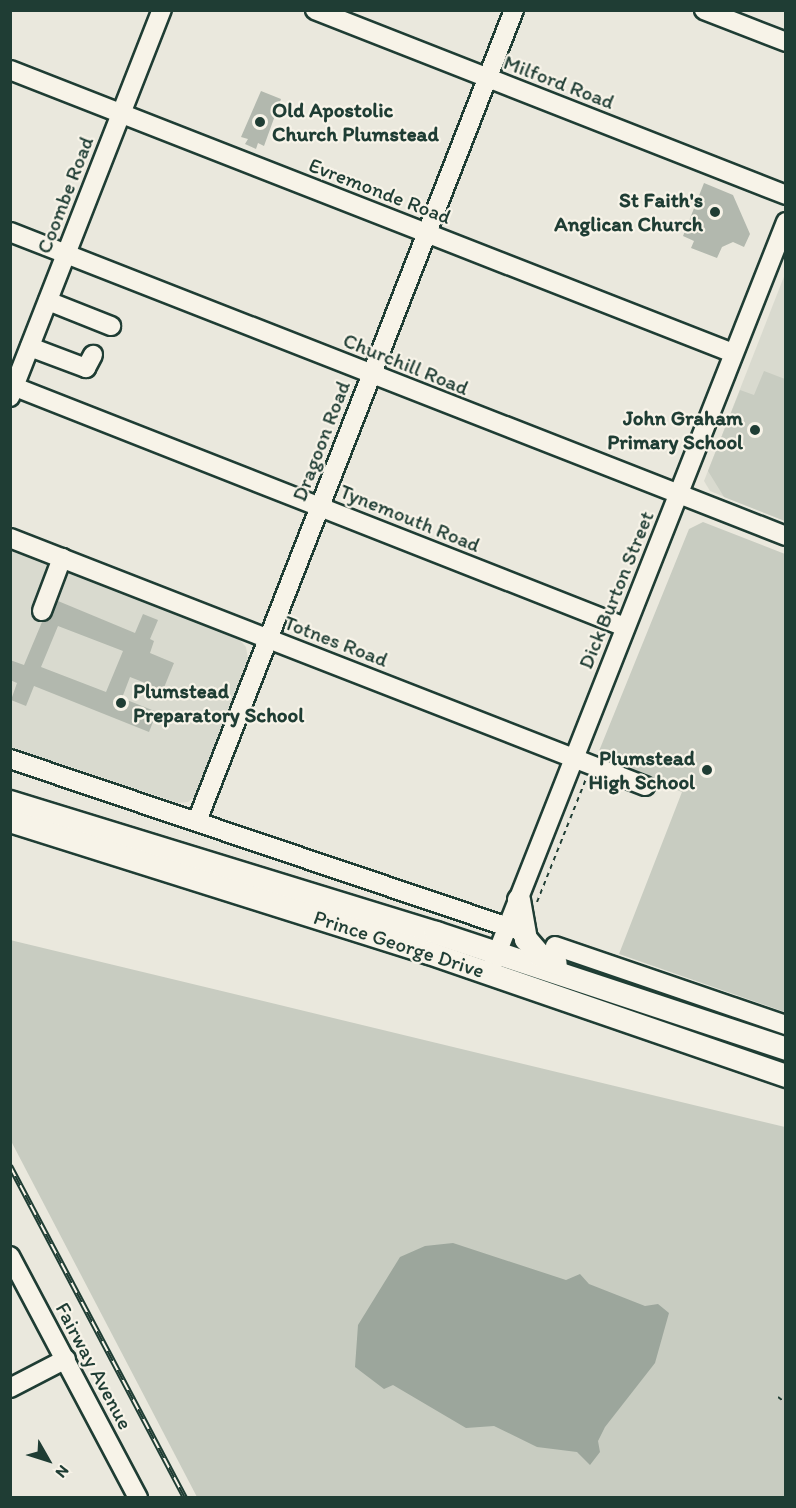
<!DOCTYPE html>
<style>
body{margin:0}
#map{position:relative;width:796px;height:1508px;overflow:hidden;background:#eae8dd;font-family:Itim,sans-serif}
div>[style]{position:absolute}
.built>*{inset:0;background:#d9dacf}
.green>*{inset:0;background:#c8ccc1}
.water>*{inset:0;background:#9ca69c}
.building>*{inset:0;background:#b2b8ae}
.path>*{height:2px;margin-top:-1px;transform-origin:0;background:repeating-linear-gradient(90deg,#1f3d34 0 4.5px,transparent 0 9px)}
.roads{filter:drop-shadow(2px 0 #1f3d34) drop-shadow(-2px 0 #1f3d34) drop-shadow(0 2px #1f3d34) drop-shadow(0 -2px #1f3d34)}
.minor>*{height:18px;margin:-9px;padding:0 9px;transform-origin:9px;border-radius:9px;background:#f7f3e8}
.major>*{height:22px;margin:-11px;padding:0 11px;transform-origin:11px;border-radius:11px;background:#f7f3e8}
.rail>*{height:6px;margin-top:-3px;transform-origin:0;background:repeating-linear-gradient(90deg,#f7f3e8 0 11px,#1f3d34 0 22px);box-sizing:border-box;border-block:2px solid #1f3d34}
.dots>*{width:16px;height:16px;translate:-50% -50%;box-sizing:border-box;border:3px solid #f7f3e8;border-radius:50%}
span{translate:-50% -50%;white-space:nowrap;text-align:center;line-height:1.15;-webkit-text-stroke:4.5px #f7f3e8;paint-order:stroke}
.street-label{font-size:21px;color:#1f3d34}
.poi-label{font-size:21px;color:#1f3d34;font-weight:700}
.left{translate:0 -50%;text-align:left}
.right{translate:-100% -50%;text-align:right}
.frame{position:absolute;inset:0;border:12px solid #1f3d34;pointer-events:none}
.north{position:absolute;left:18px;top:1430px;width:60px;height:60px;-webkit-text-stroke:4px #f7f3e8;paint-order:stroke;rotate:129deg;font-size:16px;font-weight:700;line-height:24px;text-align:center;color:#1f3d34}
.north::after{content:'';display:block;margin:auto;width:21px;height:27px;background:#1f3d34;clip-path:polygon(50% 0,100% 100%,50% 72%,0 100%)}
</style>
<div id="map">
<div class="built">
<i style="clip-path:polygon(785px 274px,785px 521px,710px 491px,704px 481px)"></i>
<i style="clip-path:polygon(10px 549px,238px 638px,246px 647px,248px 659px,195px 797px,188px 802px,178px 803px,11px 747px)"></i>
</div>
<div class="green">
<i style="clip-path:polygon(764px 371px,785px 379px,785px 521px,724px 497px,708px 471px,740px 390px,754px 395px)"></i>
<i style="clip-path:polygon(703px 522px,785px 554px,785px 1012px,619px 954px,682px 792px,604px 760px,599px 751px,689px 529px)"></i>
<i style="clip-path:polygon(10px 940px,785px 1127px,785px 1497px,197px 1497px,11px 1141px)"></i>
</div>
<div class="water">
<i style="clip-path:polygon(453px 1243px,566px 1280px,580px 1274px,589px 1284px,645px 1306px,658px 1304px,669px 1313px,655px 1363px,605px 1427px,598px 1441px,600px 1452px,590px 1465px,577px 1452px,537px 1447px,494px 1426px,466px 1428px,393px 1385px,384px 1389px,355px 1367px,358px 1325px,400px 1257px,425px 1246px)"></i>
</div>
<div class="building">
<i style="clip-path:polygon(261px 91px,281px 99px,264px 146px,258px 143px,256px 149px,245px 144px,248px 139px,241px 137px)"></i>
<i style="clip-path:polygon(704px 183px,733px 195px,750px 234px,744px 247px,733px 242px,722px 247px,717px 258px,691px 248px,694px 241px,683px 236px)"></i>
<i style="clip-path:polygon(evenodd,58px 601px,135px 633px,143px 614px,158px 620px,150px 639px,154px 641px,150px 653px,174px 663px,163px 690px,130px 677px,122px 698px,157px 712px,149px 732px,34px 686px,26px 706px,11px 700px,17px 683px,10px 680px,10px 660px,24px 665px,42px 622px,50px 619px,58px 601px,58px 626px,123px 651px,106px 692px,41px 667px,58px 626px)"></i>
</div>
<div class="path">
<i style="left:537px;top:902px;width:132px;rotate:-68.3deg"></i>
<i style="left:778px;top:1397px;width:10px;rotate:37deg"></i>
</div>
<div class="roads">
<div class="minor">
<i style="left:315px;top:10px;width:506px;rotate:21.44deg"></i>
<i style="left:704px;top:10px;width:88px;rotate:21.3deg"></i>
<i style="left:10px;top:70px;width:776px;rotate:21.38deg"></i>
<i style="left:10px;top:232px;width:833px;rotate:21.39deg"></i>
<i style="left:48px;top:301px;width:68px;rotate:21.6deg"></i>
<i style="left:30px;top:347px;width:60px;rotate:20.6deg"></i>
<i style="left:86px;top:368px;width:15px;rotate:-62deg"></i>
<i style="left:10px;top:385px;width:661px;rotate:21.48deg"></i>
<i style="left:10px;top:397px;width:416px;rotate:-68.6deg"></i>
<i style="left:10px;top:538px;width:682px;rotate:21.33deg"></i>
<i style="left:42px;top:611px;width:57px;rotate:-69.3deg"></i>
<i style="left:10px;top:759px;width:535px;rotate:18.64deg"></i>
<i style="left:197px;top:821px;width:871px;rotate:-68.65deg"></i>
<i style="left:555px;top:946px;width:244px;rotate:18.9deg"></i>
<i style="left:492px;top:966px;width:800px;rotate:-68.44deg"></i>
<i style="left:10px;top:1256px;width:274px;rotate:62.1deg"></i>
<i style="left:10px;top:1388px;width:63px;rotate:-27.4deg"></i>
</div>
<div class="major">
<i style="left:10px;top:802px;width:446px;rotate:17.1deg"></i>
<i style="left:436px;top:933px;width:369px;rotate:18.3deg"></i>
<i style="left:10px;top:821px;width:439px;rotate:17.5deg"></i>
<i style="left:429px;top:953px;width:378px;rotate:19deg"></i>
<i style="left:519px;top:900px;width:40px;rotate:80deg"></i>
<i style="left:526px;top:939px;width:21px;rotate:49deg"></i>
<i style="left:540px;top:955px;width:18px;rotate:29deg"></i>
</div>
</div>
<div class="rail">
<i style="left:10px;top:1166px;width:375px;rotate:62.2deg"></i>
</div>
<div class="dots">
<i style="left:260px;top:122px;background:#1f3d34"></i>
<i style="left:715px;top:212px;background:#1f3d34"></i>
<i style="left:755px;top:430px;background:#1f3d34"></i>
<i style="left:121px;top:703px;background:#1f3d34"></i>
<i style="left:707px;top:770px;background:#1f3d34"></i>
</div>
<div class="street-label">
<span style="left:559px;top:82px;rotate:21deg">Milford Road</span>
<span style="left:380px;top:191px;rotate:21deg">Evremonde Road</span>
<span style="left:65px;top:195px;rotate:-69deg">Coombe Road</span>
<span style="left:406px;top:364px;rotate:22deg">Churchill Road</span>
<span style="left:321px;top:441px;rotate:-69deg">Dragoon Road</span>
<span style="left:410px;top:518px;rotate:22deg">Tynemouth Road</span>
<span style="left:616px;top:590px;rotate:-68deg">Dick Burton Street</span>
<span style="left:336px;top:641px;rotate:21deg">Totnes Road</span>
<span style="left:399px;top:944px;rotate:18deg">Prince George Drive</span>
<span style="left:94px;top:1366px;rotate:62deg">Fairway Avenue</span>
</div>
<div class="poi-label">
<span class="left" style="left:272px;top:122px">Old Apostolic<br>Church Plumstead</span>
<span class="right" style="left:703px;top:212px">St Faith's<br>Anglican Church</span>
<span class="right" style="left:743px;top:430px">John Graham<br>Primary School</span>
<span class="left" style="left:133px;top:703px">Plumstead<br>Preparatory School</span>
<span class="right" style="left:695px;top:770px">Plumstead<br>High School</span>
</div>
<div class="frame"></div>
<div class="north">N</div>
</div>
